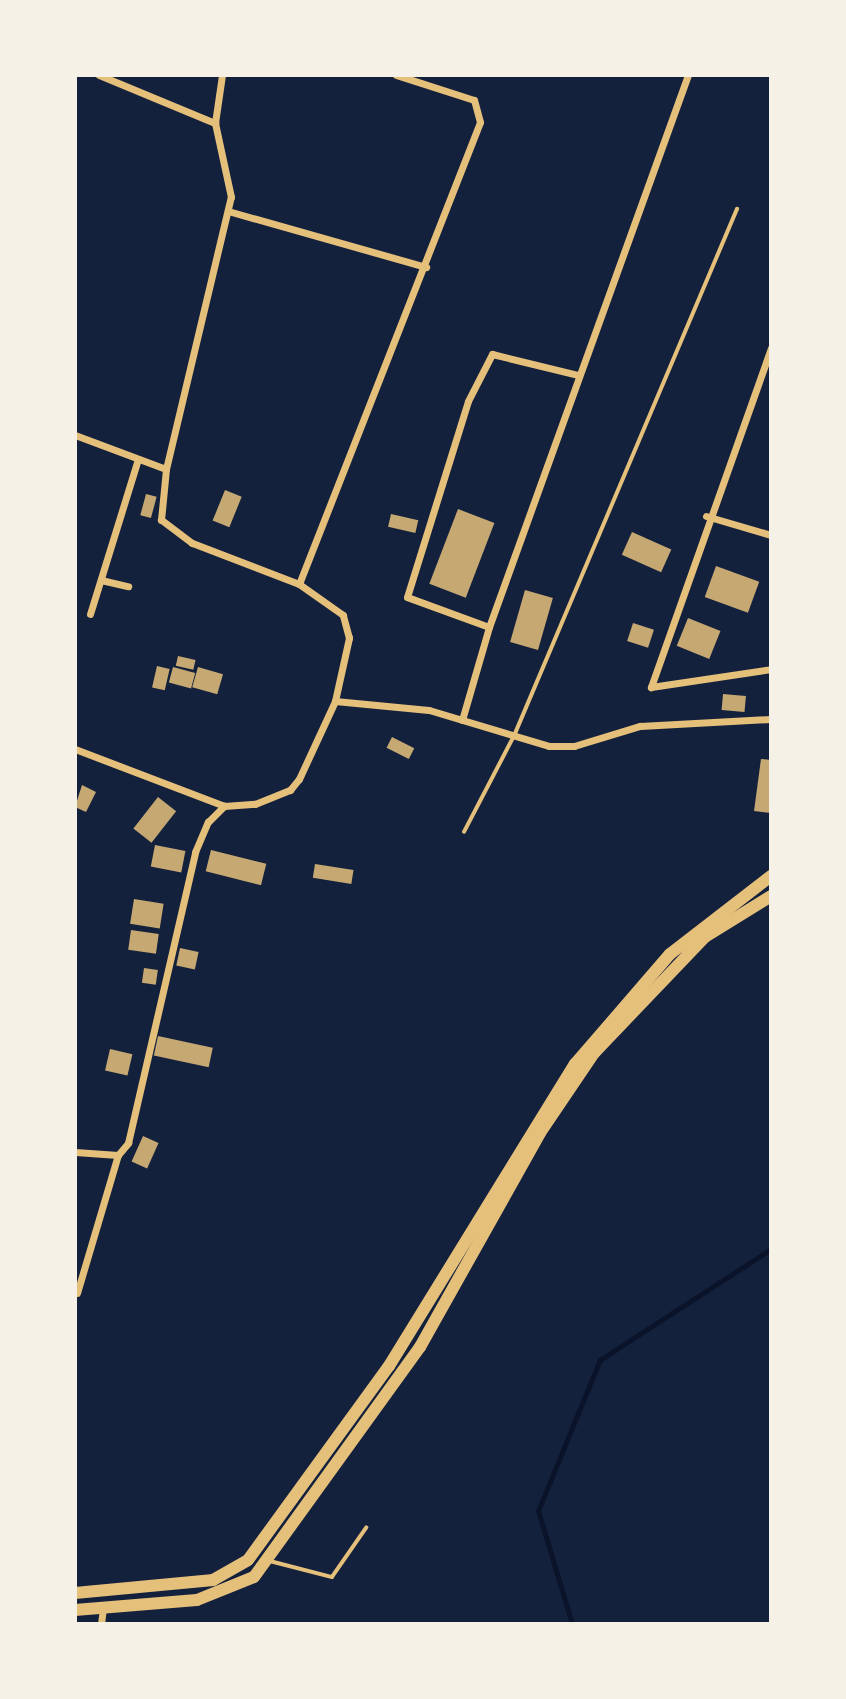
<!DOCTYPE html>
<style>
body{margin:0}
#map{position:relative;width:846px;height:1699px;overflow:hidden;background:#14213d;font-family:"Work Sans",sans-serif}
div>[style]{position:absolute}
.stream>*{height:4.5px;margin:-2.25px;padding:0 2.25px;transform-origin:2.25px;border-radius:2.25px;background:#0b132b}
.building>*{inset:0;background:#c6a872;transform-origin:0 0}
.service>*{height:3.5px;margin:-1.75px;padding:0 1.75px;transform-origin:1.75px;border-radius:1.75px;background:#e5c07b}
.minor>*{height:7px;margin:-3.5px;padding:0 3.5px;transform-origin:3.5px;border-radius:3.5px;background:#e5c07b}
.primary>*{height:12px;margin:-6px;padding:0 6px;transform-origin:6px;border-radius:6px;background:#e5c07b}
span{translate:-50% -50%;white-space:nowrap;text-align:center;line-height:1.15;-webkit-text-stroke:7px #f6f1e7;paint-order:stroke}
.frame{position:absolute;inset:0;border:77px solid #f6f1e7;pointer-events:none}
</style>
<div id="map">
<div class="stream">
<i style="left:572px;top:1624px;width:118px;rotate:-106.7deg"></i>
<i style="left:538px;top:1511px;width:163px;rotate:-67.7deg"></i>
<i style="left:600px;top:1360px;width:204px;rotate:-33deg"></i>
</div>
<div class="building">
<i style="left:225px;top:490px;width:18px;height:33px;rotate:22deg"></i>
<i style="left:146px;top:494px;width:11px;height:22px;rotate:15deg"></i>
<i style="left:458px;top:509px;width:39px;height:80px;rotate:21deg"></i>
<i style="left:391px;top:514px;width:28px;height:13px;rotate:13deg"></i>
<i style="left:632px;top:532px;width:43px;height:25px;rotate:24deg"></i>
<i style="left:716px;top:566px;width:46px;height:33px;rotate:20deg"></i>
<i style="left:525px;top:590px;width:29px;height:54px;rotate:16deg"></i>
<i style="left:688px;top:618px;width:35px;height:30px;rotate:22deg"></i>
<i style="left:633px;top:623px;width:22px;height:19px;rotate:18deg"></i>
<i style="left:178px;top:656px;width:18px;height:10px;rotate:13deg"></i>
<i style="left:157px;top:666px;width:13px;height:22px;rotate:13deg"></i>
<i style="left:173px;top:667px;width:23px;height:16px;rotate:15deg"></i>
<i style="left:198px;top:667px;width:26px;height:21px;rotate:16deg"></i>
<i style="left:723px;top:694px;width:23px;height:16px;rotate:5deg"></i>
<i style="left:392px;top:737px;width:25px;height:12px;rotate:27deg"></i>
<i style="clip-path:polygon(761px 759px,771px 760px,771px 813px,754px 811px)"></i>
<i style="clip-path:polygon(82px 785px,96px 792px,86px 812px,75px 807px)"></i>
<i style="left:158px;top:797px;width:23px;height:40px;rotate:38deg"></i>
<i style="left:155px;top:845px;width:31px;height:22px;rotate:11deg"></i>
<i style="left:211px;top:850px;width:57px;height:22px;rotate:14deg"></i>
<i style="left:315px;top:864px;width:39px;height:14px;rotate:9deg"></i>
<i style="left:134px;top:899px;width:30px;height:25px;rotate:9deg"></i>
<i style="left:131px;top:930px;width:28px;height:20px;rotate:8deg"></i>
<i style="left:180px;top:948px;width:19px;height:18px;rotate:12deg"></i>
<i style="left:144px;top:968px;width:14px;height:15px;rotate:8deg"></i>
<i style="left:158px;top:1036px;width:56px;height:20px;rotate:12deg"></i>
<i style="left:110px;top:1049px;width:23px;height:22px;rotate:13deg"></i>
<i style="left:143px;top:1136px;width:17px;height:28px;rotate:24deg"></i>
</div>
<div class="service">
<i style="left:464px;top:832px;width:108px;rotate:-62.5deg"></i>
<i style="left:514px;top:736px;width:572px;rotate:-67.06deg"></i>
<i style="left:270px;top:1561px;width:64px;rotate:14.5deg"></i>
<i style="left:332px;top:1577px;width:60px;rotate:-55.2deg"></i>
</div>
<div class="minor">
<i style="left:99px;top:75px;width:126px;rotate:22.5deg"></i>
<i style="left:228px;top:211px;width:206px;rotate:15.8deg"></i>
<i style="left:771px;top:348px;width:360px;rotate:109.5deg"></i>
<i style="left:651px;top:687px;width:121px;rotate:-8.5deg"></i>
<i style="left:75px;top:435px;width:97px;rotate:20.5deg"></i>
<i style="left:706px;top:516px;width:68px;rotate:16.3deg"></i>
<i style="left:101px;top:580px;width:28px;rotate:13deg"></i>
<i style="left:299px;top:584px;width:496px;rotate:-68.6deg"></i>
<i style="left:480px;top:122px;width:23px;rotate:-105deg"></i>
<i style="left:474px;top:100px;width:82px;rotate:-162.2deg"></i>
<i style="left:90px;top:614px;width:162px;rotate:-72.8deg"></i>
<i style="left:489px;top:627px;width:87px;rotate:-159.9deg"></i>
<i style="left:407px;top:597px;width:205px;rotate:-72.7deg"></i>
<i style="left:468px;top:401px;width:53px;rotate:-62.9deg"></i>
<i style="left:492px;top:354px;width:89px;rotate:13.7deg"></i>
<i style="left:335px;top:701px;width:94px;rotate:5.5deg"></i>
<i style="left:429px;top:710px;width:125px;rotate:16.7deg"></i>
<i style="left:549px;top:746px;width:25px"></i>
<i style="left:574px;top:746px;width:69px;rotate:-16.9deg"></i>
<i style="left:640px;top:726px;width:131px;rotate:-3.1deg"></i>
<i style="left:462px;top:720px;width:97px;rotate:-73.8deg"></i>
<i style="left:489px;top:627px;width:587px;rotate:-70.18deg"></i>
<i style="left:75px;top:749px;width:160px;rotate:20.9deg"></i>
<i style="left:75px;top:1152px;width:43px;rotate:4deg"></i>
<i style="left:118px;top:1155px;width:16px;rotate:-50deg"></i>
<i style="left:128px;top:1143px;width:299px;rotate:-77deg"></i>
<i style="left:195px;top:852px;width:33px;rotate:-67deg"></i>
<i style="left:208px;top:822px;width:23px;rotate:-45deg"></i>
<i style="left:224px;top:806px;width:31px;rotate:-4deg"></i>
<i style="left:255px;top:804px;width:38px;rotate:-22deg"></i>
<i style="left:290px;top:790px;width:14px;rotate:-51deg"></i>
<i style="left:299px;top:779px;width:86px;rotate:-65.2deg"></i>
<i style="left:335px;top:701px;width:65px;rotate:-77.5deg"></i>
<i style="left:349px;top:638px;width:24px;rotate:-105deg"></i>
<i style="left:343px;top:615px;width:54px;rotate:-144.8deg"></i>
<i style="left:299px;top:584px;width:115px;rotate:-159deg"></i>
<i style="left:192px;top:543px;width:39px;rotate:-143deg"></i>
<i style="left:161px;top:520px;width:51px;rotate:-84.4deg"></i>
<i style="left:166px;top:469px;width:280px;rotate:-76.6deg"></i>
<i style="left:231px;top:197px;width:76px;rotate:-102.2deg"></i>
<i style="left:215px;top:123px;width:49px;rotate:-81.7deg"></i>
<i style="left:77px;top:1293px;width:144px;rotate:-73.5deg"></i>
<i style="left:101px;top:1624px;width:17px;rotate:-83deg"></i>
</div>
<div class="primary">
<i style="left:75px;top:1593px;width:139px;rotate:-5.4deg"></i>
<i style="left:213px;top:1580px;width:40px;rotate:-29.7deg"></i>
<i style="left:248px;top:1560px;width:240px;rotate:-54deg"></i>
<i style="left:389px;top:1366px;width:355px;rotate:-58.4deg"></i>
<i style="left:575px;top:1064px;width:145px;rotate:-49.2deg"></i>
<i style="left:670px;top:954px;width:128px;rotate:-37.7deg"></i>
<i style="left:75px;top:1610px;width:122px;rotate:-4.7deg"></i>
<i style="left:197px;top:1600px;width:61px;rotate:-22deg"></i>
<i style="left:254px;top:1577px;width:284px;rotate:-54.2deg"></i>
<i style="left:420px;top:1347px;width:245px;rotate:-60.7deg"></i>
<i style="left:540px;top:1133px;width:97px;rotate:-56deg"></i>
<i style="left:594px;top:1053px;width:161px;rotate:-46.3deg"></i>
<i style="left:705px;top:937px;width:78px;rotate:-31.8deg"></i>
</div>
<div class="frame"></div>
</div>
